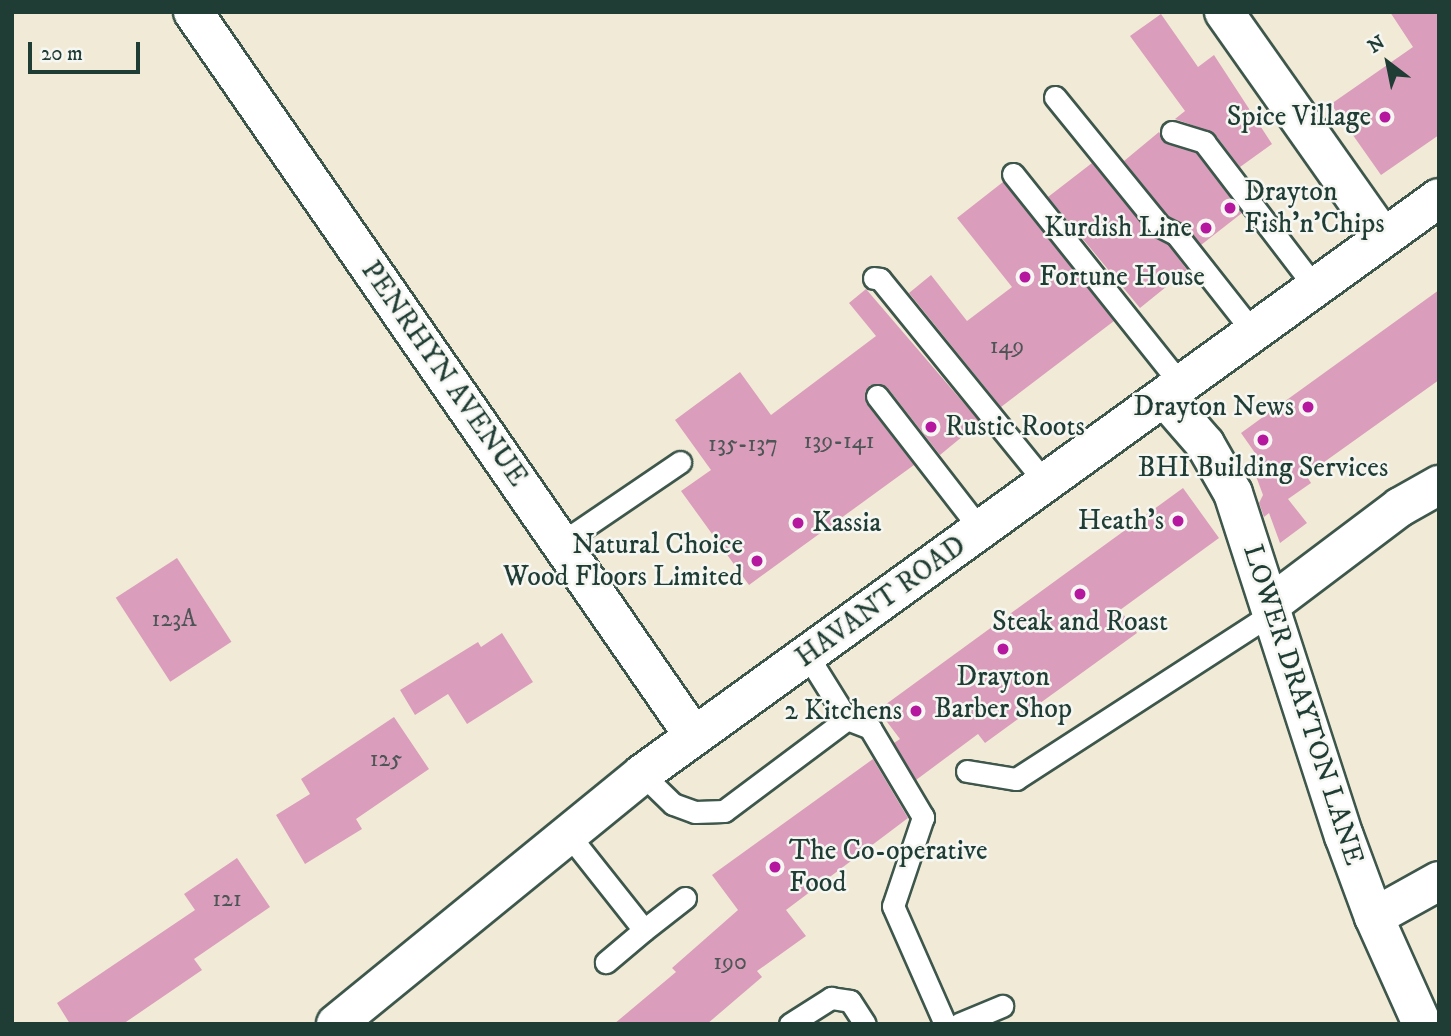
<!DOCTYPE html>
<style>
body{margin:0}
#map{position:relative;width:1451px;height:1036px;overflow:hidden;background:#f1ead6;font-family:"IM FELL DW Pica",serif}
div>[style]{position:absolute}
.building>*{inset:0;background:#da9ebc;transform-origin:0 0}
.roads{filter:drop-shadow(2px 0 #3e574c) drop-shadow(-2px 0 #3e574c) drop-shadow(0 2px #3e574c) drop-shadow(0 -2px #3e574c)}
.lane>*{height:21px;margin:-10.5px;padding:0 10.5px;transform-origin:10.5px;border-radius:10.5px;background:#fff}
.street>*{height:38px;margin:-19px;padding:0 19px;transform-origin:19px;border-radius:19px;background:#fff}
.secondary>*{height:38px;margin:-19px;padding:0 19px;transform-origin:19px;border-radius:19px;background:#fff}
.dots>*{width:19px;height:19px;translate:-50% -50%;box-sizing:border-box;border:4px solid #f6f6f2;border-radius:50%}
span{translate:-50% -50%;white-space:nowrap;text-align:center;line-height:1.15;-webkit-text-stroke:5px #f6f6f2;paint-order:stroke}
.number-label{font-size:24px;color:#4e5556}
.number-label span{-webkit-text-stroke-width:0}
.poi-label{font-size:28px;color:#1f3d34}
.right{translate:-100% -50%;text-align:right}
.left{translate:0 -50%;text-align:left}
.street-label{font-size:28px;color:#1f3d34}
.frame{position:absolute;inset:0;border:14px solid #1f3d34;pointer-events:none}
.north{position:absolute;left:1353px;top:28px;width:70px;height:70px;-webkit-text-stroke:5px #f6f6f2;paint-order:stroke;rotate:328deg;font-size:19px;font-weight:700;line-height:28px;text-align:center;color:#1f3d34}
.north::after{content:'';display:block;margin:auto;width:24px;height:32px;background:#1f3d34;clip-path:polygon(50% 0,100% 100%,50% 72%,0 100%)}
.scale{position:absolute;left:28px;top:42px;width:112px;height:32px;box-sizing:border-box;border:4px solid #1f3d34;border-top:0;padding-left:9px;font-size:21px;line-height:24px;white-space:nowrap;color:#1f3d34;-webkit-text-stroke:5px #f6f6f2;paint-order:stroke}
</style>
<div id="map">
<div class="building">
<i style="clip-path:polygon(1390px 12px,1439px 12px,1439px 135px,1381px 175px,1331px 104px,1413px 47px)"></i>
<i style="clip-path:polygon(1161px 14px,1198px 67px,1214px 55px,1272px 144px,1240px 167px,1214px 133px,1175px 119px,1185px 111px,1130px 36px)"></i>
<i style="clip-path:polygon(1159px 132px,1167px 144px,1196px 153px,1242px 213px,1201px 245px,1186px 225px,1168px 216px,1124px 161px)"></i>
<i style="clip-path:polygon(1092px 163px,1150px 234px,1168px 244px,1187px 270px,1140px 308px,1048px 197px)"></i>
<i style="clip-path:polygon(1003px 182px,1114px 321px,1001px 407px,909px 293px,931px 275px,967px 321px,1012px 287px,957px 218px)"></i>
<i style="clip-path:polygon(866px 289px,980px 422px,940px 455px,887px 387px,870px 385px,865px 392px,866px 403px,914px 465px,749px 585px,681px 491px,711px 470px,675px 420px,740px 372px,771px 415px,876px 336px,849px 303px)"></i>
<i style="clip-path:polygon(1439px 290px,1439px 380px,1306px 475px,1311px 483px,1288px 499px,1307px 523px,1280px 543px,1269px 513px,1264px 517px,1259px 503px,1263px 495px,1250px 460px,1256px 457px,1272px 477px,1241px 433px)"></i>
<i style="clip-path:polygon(1183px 488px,1219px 538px,1120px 610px,1137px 633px,985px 743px,978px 734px,916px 780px,894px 743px,900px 739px,878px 710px)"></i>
<i style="left:177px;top:558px;width:100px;height:73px;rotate:57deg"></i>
<i style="clip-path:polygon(502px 633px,533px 682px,467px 724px,448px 694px,415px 715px,400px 690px,478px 642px,481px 647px)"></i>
<i style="clip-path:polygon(394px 717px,429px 769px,356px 819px,362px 829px,305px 864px,276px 815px,310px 794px,301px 779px)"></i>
<i style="clip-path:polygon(873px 759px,908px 818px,786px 910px,806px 936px,757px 971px,762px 977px,707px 1024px,614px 1024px,676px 972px,672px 968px,738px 910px,712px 875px)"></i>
<i style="clip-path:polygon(237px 858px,270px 907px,194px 959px,202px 970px,123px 1024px,70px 1024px,57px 1003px,195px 910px,184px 894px)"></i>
</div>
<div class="roads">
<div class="lane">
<i style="left:1055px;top:97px;width:166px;rotate:50.9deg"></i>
<i style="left:1160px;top:226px;width:18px;rotate:27deg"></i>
<i style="left:1176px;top:234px;width:126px;rotate:51.8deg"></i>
<i style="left:1172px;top:132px;width:34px;rotate:17deg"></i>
<i style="left:1204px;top:142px;width:183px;rotate:52.6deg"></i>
<i style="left:1013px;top:174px;width:271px;rotate:51.4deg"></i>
<i style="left:874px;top:278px;width:6px;rotate:9deg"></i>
<i style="left:880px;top:279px;width:263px;rotate:50.9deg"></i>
<i style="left:877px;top:396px;width:170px;rotate:52.2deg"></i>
<i style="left:561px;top:543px;width:144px;rotate:-34.2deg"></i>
<i style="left:847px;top:719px;width:25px;rotate:21deg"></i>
<i style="left:870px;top:728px;width:104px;rotate:59.2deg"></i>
<i style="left:923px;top:817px;width:94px;rotate:108.6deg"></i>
<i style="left:893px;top:906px;width:129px;rotate:66.2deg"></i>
<i style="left:967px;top:771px;width:50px;rotate:9.3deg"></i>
<i style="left:1016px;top:779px;width:306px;rotate:-32.9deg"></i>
<i style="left:642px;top:774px;width:43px;rotate:44.1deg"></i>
<i style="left:673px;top:804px;width:23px;rotate:20deg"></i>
<i style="left:695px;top:812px;width:29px;rotate:-2deg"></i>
<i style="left:724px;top:811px;width:154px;rotate:-36.8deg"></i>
<i style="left:847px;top:719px;width:75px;rotate:-122deg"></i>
<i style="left:568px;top:834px;width:122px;rotate:51.6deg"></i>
<i style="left:644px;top:930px;width:50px;rotate:139.9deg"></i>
<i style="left:644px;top:930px;width:52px;rotate:-38deg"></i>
<i style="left:790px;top:1024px;width:49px;rotate:-32.4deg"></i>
<i style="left:831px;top:998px;width:19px;rotate:9deg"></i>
<i style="left:850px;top:1001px;width:27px;rotate:57deg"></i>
<i style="left:959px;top:1024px;width:47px;rotate:-22.7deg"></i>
</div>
<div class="street">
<i style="left:193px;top:12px;width:880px;rotate:55.32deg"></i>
<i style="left:1224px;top:12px;width:276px;rotate:54.8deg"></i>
<i style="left:1165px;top:398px;width:61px;rotate:49deg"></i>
<i style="left:1205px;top:444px;width:56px;rotate:60.3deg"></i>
<i style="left:1233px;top:493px;width:361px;rotate:72.1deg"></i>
<i style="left:1344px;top:836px;width:86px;rotate:69.7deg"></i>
<i style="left:1374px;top:917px;width:117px;rotate:65.8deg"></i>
<i style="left:1270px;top:605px;width:163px;rotate:-37deg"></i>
<i style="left:1400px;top:507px;width:45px;rotate:-29.4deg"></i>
<i style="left:1374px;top:917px;width:74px;rotate:-29deg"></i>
</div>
<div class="secondary">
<i style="left:336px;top:1024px;width:395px;rotate:-39.2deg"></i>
<i style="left:642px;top:774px;width:983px;rotate:-35.86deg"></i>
</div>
</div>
<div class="dots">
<i style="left:1385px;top:117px;background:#b5179e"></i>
<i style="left:1230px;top:208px;background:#b5179e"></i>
<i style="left:1206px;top:228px;background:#b5179e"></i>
<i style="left:1025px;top:277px;background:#b5179e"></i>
<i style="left:1308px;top:407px;background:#b5179e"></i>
<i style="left:931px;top:427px;background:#b5179e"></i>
<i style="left:1263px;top:440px;background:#b5179e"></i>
<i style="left:1178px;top:521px;background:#b5179e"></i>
<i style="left:798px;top:523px;background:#b5179e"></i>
<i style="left:757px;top:561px;background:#b5179e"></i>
<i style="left:1080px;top:594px;background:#b5179e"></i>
<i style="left:1003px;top:649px;background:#b5179e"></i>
<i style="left:916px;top:711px;background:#b5179e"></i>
<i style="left:775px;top:867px;background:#b5179e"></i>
</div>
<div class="number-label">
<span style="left:1007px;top:347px">149</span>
<span style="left:839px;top:442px">139-141</span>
<span style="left:743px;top:445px">135-137</span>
<span style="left:174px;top:620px">123A</span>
<span style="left:386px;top:760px">125</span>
<span style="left:227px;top:900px">121</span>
<span style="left:730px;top:963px">190</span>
</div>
<div class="poi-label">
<span class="right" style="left:1371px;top:117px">Spice Village</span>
<span class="left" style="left:1244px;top:208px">Drayton<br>Fish'n'Chips</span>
<span class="right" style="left:1192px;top:228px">Kurdish Line</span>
<span class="left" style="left:1039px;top:277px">Fortune House</span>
<span class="right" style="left:1294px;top:407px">Drayton News</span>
<span class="left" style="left:945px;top:427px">Rustic Roots</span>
<span style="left:1263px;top:468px">BHI Building Services</span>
<span class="right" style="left:1164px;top:521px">Heath's</span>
<span class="left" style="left:812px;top:523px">Kassia</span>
<span class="right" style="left:743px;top:561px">Natural Choice<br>Wood Floors Limited</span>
<span style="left:1080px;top:622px">Steak and Roast</span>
<span style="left:1003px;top:693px">Drayton<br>Barber Shop</span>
<span class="right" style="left:902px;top:711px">2 Kitchens</span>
<span class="left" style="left:789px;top:867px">The Co-operative<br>Food</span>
</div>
<div class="street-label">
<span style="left:444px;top:374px;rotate:55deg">PENRHYN AVENUE</span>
<span style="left:881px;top:602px;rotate:-36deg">HAVANT ROAD</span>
<span style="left:1303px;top:705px;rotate:72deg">LOWER DRAYTON LANE</span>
</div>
<div class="frame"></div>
<div class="north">N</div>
<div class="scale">20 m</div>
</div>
